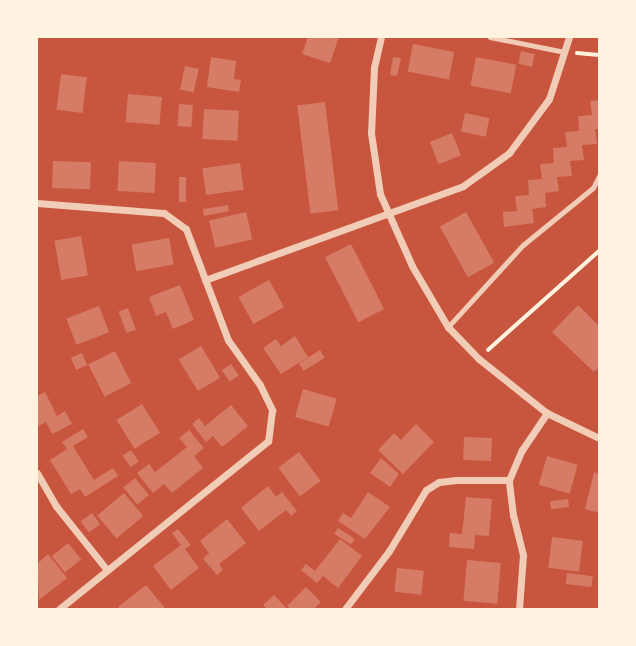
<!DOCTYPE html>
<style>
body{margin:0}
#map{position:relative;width:636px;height:646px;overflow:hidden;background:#c8553d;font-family:"PT Sans",sans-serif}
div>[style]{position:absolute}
.building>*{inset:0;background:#d67c66;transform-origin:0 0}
.path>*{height:3.5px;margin:-1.75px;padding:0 1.75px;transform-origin:1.75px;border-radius:1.75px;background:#fff3e0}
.service>*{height:4.5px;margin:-2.25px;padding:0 2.25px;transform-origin:2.25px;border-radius:2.25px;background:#f1ccb7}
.minor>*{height:7px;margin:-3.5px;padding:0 3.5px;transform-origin:3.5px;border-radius:3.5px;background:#f1ccb7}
span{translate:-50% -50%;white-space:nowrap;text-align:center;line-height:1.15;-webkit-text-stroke:5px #fff3e0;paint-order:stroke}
.frame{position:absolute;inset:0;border:38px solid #fff3e0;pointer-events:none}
</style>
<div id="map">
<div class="building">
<i style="clip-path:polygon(308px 37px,339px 37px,330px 63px,302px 54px)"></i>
<i style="left:413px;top:44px;width:42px;height:28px;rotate:11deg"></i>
<i style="left:521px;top:51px;width:14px;height:13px;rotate:12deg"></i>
<i style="clip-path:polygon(211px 57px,236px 61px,234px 79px,241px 80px,239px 92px,207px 87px)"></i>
<i style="clip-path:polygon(393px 57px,401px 58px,397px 76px,390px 75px)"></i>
<i style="left:476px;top:57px;width:41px;height:29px;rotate:11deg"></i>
<i style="left:185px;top:66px;width:14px;height:24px;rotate:12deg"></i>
<i style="left:61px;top:74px;width:26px;height:36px;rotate:7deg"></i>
<i style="left:128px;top:94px;width:34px;height:28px;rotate:5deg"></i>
<i style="clip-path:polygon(599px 100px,599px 129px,595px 129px,597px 144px,582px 145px,584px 160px,570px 161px,572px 176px,557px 177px,559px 191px,545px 193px,546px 207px,532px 209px,534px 223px,504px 227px,503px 212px,517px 211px,515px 196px,529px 195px,528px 180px,542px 179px,540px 164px,554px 163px,553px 148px,567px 147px,565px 132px,579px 131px,578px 116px,592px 115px,590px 101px)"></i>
<i style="left:325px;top:102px;width:109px;height:28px;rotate:83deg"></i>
<i style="left:179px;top:104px;width:14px;height:22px;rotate:4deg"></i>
<i style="left:204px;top:109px;width:35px;height:30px;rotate:3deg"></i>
<i style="left:465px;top:113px;width:25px;height:19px;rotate:12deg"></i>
<i style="left:452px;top:133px;width:24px;height:24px;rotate:68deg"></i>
<i style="left:53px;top:161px;width:38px;height:27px;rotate:2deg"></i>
<i style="left:119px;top:161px;width:37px;height:30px;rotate:3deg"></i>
<i style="left:240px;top:163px;width:27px;height:38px;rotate:82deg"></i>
<i style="left:179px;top:177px;width:7px;height:25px"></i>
<i style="clip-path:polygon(228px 205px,229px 211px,204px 216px,203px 209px)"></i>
<i style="left:246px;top:212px;width:28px;height:38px;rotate:77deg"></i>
<i style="left:466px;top:212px;width:58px;height:30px;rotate:61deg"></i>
<i style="left:81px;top:236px;width:40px;height:27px;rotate:80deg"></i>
<i style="left:169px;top:238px;width:27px;height:38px;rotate:80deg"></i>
<i style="left:351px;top:244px;width:73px;height:29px;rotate:63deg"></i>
<i style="left:269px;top:280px;width:31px;height:35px;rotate:61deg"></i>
<i style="clip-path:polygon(180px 285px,194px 320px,173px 329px,166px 312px,156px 316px,149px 297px)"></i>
<i style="clip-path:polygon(578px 305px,599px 326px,599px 367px,594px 372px,552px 332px)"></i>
<i style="left:99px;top:306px;width:28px;height:35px;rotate:69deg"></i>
<i style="left:128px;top:308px;width:23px;height:10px;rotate:70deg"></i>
<i style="clip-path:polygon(295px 336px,308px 357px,281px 374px,263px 348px,276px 339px,281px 346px)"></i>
<i style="left:201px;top:346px;width:37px;height:26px;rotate:59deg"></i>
<i style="left:320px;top:350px;width:9px;height:25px;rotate:58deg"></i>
<i style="left:115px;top:351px;width:36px;height:30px;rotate:63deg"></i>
<i style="left:82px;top:353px;width:13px;height:12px;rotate:67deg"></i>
<i style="left:231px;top:364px;width:14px;height:11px;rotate:56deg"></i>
<i style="left:303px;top:389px;width:35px;height:29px;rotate:16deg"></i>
<i style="clip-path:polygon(45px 392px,57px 416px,65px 411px,72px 424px,52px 434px,46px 422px,37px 427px,37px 396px)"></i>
<i style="left:142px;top:404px;width:34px;height:30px;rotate:58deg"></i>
<i style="clip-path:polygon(231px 405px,248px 426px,222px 447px,213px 436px,206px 442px,192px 424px,199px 418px,205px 426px)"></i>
<i style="clip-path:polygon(416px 424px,434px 442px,403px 474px,378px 450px,394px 433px,401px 440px)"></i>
<i style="clip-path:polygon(83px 429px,88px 437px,73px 446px,94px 480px,113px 468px,118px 476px,85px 497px,80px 489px,71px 494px,50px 460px,67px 449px,62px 442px)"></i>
<i style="clip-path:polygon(189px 430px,204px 448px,194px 456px,203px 468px,172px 493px,164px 484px,153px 493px,137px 473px,149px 464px,155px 472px,187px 447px,179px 438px)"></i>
<i style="left:464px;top:437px;width:28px;height:23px;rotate:2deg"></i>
<i style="left:131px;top:450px;width:14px;height:10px;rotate:56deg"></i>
<i style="left:299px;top:452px;width:36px;height:26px;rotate:53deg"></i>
<i style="left:547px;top:456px;width:32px;height:30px;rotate:16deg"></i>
<i style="clip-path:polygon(381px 458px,399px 474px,390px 487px,370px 473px)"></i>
<i style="clip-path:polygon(594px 472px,599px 474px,599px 513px,585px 509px)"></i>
<i style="left:135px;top:478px;width:22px;height:15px;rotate:51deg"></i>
<i style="clip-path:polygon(268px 486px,276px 497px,282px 492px,297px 511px,291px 516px,286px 510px,259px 531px,241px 508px)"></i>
<i style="clip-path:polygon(368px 492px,390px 507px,365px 539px,338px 521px,343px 513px,351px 518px)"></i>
<i style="left:124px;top:493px;width:30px;height:35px;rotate:50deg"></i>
<i style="clip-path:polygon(466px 497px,492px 499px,489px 536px,475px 535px,474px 549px,449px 547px,450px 533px,462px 534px)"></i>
<i style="left:568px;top:499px;width:8px;height:18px;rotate:83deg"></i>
<i style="left:92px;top:513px;width:14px;height:14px;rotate:54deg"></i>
<i style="clip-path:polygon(227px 519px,246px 543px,219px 564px,223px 570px,217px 575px,203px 559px,209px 553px,200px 541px)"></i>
<i style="left:338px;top:528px;width:20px;height:7px;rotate:33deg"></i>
<i style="clip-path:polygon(178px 529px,191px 545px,185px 549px,199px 568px,171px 590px,153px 566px,181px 545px,172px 533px)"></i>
<i style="left:552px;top:537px;width:31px;height:31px;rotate:7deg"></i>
<i style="clip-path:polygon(340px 539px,362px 556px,338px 588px,323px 576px,317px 583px,301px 570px,306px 564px,315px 571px)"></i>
<i style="left:68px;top:543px;width:21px;height:21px;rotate:51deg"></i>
<i style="clip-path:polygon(48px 554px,67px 578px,39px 600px,37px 564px)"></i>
<i style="left:467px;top:560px;width:34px;height:41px;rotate:5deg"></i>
<i style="left:397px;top:568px;width:27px;height:24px;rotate:6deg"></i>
<i style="left:567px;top:573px;width:26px;height:11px;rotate:7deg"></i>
<i style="clip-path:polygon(146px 585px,165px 608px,120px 609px,118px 607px)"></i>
<i style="clip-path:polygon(306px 587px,321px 602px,314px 609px,290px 609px,287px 606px)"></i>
<i style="clip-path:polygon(274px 595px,287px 609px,267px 609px,263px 605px)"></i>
</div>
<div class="path">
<i style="left:577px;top:53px;width:22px;rotate:5deg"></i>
<i style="left:488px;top:350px;width:149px;rotate:-41.7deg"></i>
</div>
<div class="service">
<i style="left:490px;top:37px;width:76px;rotate:11.3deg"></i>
<i style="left:448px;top:327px;width:111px;rotate:-47.6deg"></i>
<i style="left:523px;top:245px;width:90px;rotate:-39.2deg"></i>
<i style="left:593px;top:188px;width:13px;rotate:-63deg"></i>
</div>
<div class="minor">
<i style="left:381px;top:37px;width:32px;rotate:103deg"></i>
<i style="left:374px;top:68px;width:65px;rotate:92.6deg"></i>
<i style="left:371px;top:133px;width:62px;rotate:81.6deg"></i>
<i style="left:380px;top:194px;width:79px;rotate:66deg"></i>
<i style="left:412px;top:266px;width:71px;rotate:59.5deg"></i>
<i style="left:448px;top:327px;width:45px;rotate:45.9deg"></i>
<i style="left:479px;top:359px;width:87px;rotate:38.5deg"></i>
<i style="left:547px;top:413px;width:58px;rotate:25.7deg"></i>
<i style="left:37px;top:203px;width:127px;rotate:4.5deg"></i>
<i style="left:164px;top:213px;width:27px;rotate:36deg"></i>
<i style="left:186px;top:229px;width:119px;rotate:69.3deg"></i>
<i style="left:228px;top:340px;width:55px;rotate:54.6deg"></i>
<i style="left:260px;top:385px;width:28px;rotate:64deg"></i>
<i style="left:272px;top:410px;width:31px;rotate:97deg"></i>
<i style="left:268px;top:441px;width:268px;rotate:141.2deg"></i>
<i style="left:205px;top:280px;width:275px;rotate:-20deg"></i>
<i style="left:463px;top:186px;width:57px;rotate:-35.7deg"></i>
<i style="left:509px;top:153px;width:67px;rotate:-53.5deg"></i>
<i style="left:549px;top:99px;width:65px;rotate:-72.1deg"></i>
<i style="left:37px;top:473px;width:38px;rotate:60deg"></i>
<i style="left:56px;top:506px;width:82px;rotate:51.4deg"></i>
<i style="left:345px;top:609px;width:73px;rotate:-52.8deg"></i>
<i style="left:389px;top:551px;width:71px;rotate:-58.8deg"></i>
<i style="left:426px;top:490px;width:15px;rotate:-32deg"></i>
<i style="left:439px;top:482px;width:17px;rotate:-7deg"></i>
<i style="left:456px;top:480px;width:53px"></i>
<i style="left:519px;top:609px;width:54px;rotate:-85.8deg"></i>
<i style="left:523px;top:555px;width:41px;rotate:-104deg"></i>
<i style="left:513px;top:515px;width:35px;rotate:-97deg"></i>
<i style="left:509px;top:480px;width:33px;rotate:-67deg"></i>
<i style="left:522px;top:450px;width:45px;rotate:-56deg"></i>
</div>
<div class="frame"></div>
</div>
